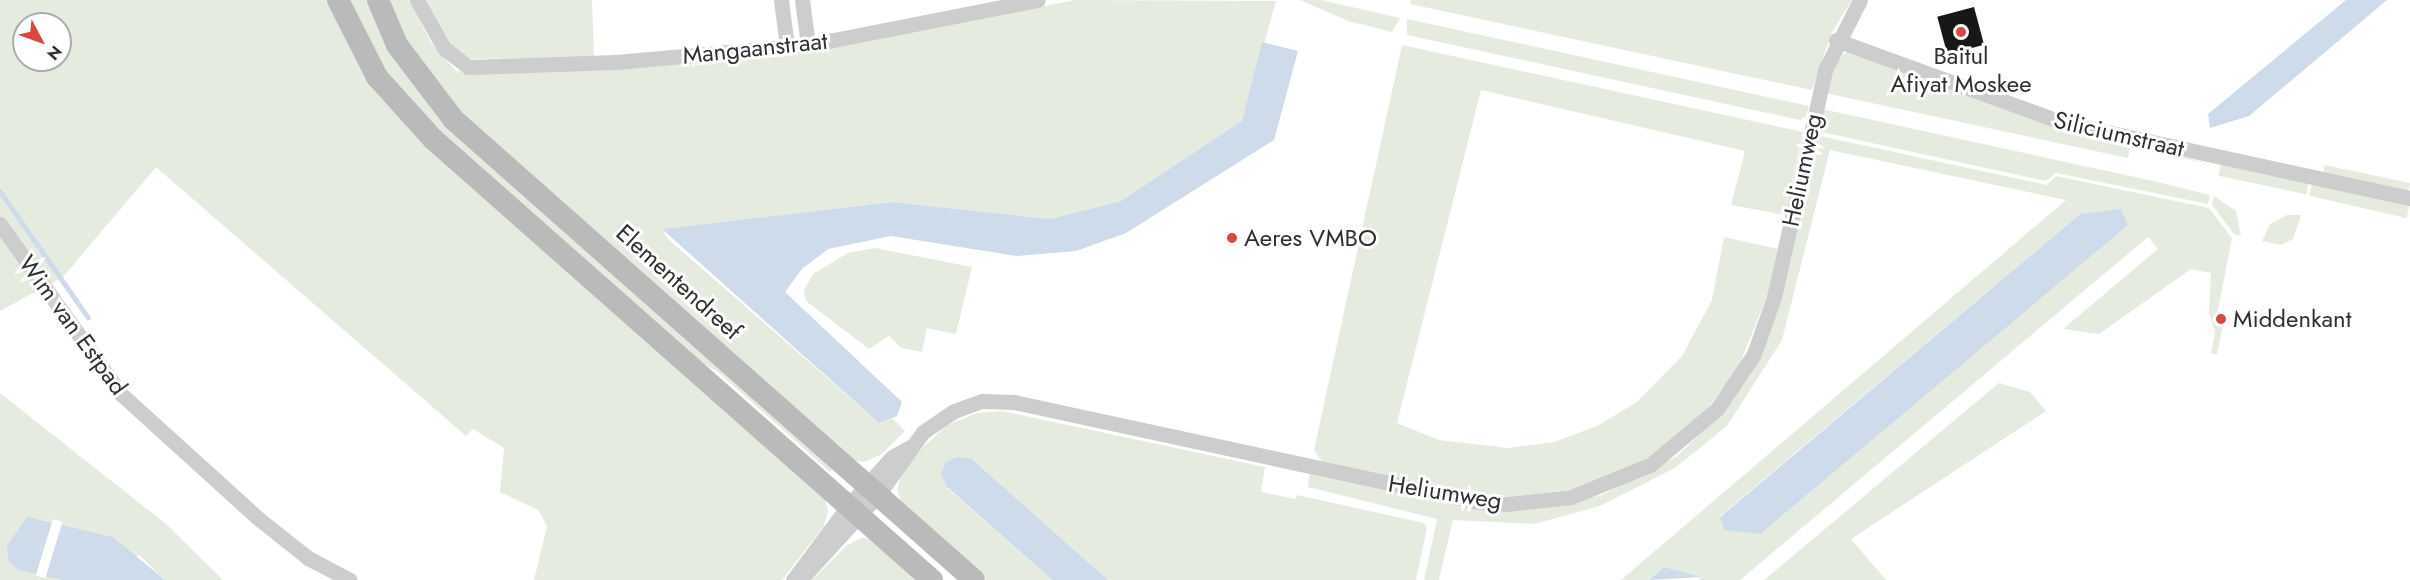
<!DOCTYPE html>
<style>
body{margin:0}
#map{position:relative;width:2410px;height:580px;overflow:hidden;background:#fff;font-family:Jost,sans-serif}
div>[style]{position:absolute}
.green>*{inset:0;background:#e5ecdf;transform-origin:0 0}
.water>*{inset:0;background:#cddbeb}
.pier>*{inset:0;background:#fff;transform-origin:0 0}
.stream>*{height:4.5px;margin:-2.25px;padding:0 2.25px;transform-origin:2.25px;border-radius:2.25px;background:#cddbeb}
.building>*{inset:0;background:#171717;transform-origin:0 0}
.minor>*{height:15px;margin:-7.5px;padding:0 7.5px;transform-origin:7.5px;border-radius:7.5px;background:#cdcdcd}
.secondary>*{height:22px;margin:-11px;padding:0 11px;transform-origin:11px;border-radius:11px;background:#bababa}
.dots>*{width:16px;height:16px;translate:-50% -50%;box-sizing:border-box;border:3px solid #fff;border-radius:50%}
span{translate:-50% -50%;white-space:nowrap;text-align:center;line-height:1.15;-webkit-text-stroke:6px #fff;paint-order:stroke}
.street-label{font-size:24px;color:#303030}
.poi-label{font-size:24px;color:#303030}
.left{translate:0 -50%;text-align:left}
.north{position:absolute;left:12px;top:12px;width:60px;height:60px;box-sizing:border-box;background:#fff;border:2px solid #acacac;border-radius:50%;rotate:131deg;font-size:16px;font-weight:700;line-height:24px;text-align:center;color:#303030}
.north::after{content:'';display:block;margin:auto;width:21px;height:27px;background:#dd453d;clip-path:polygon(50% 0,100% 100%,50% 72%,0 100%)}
</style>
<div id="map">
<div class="green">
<i style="clip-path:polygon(evenodd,0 0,331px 0,352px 49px,825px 498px,828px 511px,824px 526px,782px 580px,534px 580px,547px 526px,538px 510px,500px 492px,504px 448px,473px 429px,466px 436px,156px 167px,63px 277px,0 311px,0 0,24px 24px,60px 24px,60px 60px,24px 60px,24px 24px)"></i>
<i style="clip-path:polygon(347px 0,370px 0,394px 52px,835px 466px,830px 472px,719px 373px,688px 354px,422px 118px,393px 85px)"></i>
<i style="clip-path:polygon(386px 0,409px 0,431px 42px,456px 71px,500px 74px,786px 56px,1075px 0,1276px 1px,1243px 121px,1121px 201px,1050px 219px,892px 202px,662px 229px,667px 238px,879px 423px,892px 418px,905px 431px,882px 454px,864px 462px,856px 461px,470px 123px,411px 53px)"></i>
<i style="clip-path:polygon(426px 0,592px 0,594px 57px,469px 59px,452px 46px)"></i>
<i style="clip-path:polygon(1300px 0,1321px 0,1400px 18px,1392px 32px,1348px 21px)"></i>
<i style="clip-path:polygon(1411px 0,1852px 0,1832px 32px,1812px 90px,1410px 4px)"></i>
<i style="clip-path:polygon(1407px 19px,1809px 106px,1806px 116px,1800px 120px,1407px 35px)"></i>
<i style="clip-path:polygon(1402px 45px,1803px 132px,1785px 215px,1731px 205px,1745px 151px,1481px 90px,1397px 423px,1439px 440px,1508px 448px,1554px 442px,1597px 426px,1637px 402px,1682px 356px,1712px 300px,1724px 237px,1778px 249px,1769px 291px,1739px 366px,1706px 411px,1657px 452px,1628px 470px,1569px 490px,1510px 497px,1470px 494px,1323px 463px,1314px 450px)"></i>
<i style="clip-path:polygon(1845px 53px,1862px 53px,2051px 126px,2217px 165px,2130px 148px,2128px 158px,1825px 93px,1836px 60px)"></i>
<i style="clip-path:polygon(1822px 109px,2158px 182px,2210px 195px,2208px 204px,2056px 173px,2046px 181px,1817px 131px)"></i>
<i style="clip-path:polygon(evenodd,1816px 135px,2047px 185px,2056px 176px,2209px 208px,2232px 238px,2215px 325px,2223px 326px,2217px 355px,2211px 353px,2215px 332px,2209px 313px,2211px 273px,2191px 269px,2099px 334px,2063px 329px,2158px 249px,2148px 237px,1740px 580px,1698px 580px,1701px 577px,1664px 567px,1649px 580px,1621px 580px,2066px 200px,1830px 150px,1782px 340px,1727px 426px,1675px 468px,1600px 506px,1534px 524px,1453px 520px,1439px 580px,1424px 580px,1437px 519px,1308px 487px,1309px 474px,1461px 507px,1537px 509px,1602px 495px,1676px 457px,1724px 411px,1761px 355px,1777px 313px,1816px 135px,2080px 214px,2128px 225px,1945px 377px,1724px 530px,1720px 516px,2080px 214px)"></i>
<i style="left:2221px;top:163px;width:90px;height:13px;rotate:12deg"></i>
<i style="left:2325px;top:165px;width:87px;height:8px;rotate:12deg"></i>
<i style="left:2312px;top:183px;width:100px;height:13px;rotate:13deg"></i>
<i style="clip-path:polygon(2214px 196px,2236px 211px,2241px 236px,2234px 234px,2212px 205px)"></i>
<i style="clip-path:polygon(2287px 215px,2301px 215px,2293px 239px,2281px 245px,2262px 241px,2270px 224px)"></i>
<i style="clip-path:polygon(875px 248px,972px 267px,956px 334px,927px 328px,922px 352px,901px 348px,889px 336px,869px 349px,806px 301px,804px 290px,813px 274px,848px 253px)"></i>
<i style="clip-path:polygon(1999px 383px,2030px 392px,2046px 411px,1851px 539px,1886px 580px,1764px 580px)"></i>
<i style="clip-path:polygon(0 393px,166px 524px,223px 580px,165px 580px,139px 555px,62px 580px,0 580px)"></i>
<i style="clip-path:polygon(1002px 411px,1265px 467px,1261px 492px,1295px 499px,1297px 495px,1424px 523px,1427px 528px,1416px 580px,1108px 580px,972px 459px,957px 457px,947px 488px,1052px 580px,986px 580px,903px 507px,897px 490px,901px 475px,922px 448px,948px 425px,977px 413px)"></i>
<i style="clip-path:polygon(862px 538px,869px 539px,921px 580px,812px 580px,847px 545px)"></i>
</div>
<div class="water">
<i style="clip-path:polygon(2346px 0,2387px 0,2249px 116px,2210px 128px,2208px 114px)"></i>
<i style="clip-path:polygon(1262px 42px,1298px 51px,1274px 140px,1126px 233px,1076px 251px,1017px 256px,891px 236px,828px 249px,802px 269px,785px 292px,902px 402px,897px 416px,879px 423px,662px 229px,892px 202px,1050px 219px,1121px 201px,1242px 121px)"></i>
<i style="clip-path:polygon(2121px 209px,2128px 225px,1760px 534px,1724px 530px,1720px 517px,2080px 214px)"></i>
<i style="clip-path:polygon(957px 457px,972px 459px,1108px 580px,1052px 580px,947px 487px,941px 473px,946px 462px)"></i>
<i style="clip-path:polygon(27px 517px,113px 537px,165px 580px,62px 580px,18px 570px,8px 560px,7px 546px)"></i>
<i style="clip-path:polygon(1664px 567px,1702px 577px,1649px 580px)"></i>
</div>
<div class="pier">
<i style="left:53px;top:519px;width:10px;height:59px;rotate:17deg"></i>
</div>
<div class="stream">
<i style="left:0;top:191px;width:154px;rotate:55.1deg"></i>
</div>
<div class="building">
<i style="left:1974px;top:7px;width:39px;height:38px;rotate:75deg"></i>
</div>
<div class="minor">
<i style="left:417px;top:0;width:55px;rotate:60.6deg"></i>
<i style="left:444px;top:48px;width:31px;rotate:38deg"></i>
<i style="left:468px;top:67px;width:148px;rotate:-1.9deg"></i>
<i style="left:616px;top:62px;width:193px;rotate:-5.1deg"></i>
<i style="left:808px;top:45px;width:234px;rotate:-11.1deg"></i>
<i style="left:781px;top:0;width:46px;rotate:82.6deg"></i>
<i style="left:802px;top:0;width:45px;rotate:82.4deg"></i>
<i style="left:1836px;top:40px;width:239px;rotate:20deg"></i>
<i style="left:2061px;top:122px;width:357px;rotate:12.3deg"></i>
<i style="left:0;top:224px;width:209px;rotate:54.6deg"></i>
<i style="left:121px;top:394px;width:186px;rotate:42.2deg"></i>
<i style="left:259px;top:519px;width:63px;rotate:38.5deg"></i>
<i style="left:308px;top:558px;width:47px;rotate:27.6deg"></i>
<i style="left:793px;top:580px;width:94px;rotate:-53.3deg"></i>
<i style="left:849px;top:505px;width:64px;rotate:-48.1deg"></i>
<i style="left:892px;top:457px;width:21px;rotate:-29deg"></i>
<i style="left:800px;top:580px;width:115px;rotate:-47.5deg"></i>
<i style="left:878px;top:495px;width:77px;rotate:-54.5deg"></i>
<i style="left:923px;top:432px;width:37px;rotate:-34deg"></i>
<i style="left:954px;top:411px;width:30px;rotate:-20deg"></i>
<i style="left:982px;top:401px;width:32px;rotate:2deg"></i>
<i style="left:1014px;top:402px;width:467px;rotate:12.2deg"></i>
<i style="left:1470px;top:501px;width:38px;rotate:5deg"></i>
<i style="left:1508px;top:504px;width:63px;rotate:-6.3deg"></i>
<i style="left:1571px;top:497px;width:85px;rotate:-22.1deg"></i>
<i style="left:1650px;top:465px;width:87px;rotate:-39.9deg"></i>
<i style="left:1717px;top:409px;width:66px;rotate:-56.1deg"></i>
<i style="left:1754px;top:354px;width:60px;rotate:-70.7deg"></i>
<i style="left:1774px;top:297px;width:233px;rotate:-77.3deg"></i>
<i style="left:1825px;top:70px;width:78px;rotate:-63.4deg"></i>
</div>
<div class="secondary">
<i style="left:338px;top:0;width:86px;rotate:63.1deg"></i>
<i style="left:377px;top:77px;width:84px;rotate:47.9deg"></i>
<i style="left:433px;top:139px;width:666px;rotate:41.47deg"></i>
<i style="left:378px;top:0;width:49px;rotate:67.1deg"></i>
<i style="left:397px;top:45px;width:94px;rotate:52.8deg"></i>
<i style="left:454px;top:120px;width:694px;rotate:41.5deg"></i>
</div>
<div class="dots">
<i style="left:1961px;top:32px;background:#dd453d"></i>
<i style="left:1232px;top:238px;background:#dd453d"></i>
<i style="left:2221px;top:319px;background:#dd453d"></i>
</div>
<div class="street-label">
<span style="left:755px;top:48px;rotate:-6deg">Mangaanstraat</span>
<span style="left:2119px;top:134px;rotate:13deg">Siliciumstraat</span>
<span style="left:1802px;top:170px;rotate:-78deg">Heliumweg</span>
<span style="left:679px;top:282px;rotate:42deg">Elementendreef</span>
<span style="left:73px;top:325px;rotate:54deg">Wim van Estpad</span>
<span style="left:1445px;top:492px;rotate:9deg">Heliumweg</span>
</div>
<div class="poi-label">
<span style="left:1961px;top:70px">Baitul<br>Afiyat Moskee</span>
<span class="left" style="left:1244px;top:238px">Aeres VMBO</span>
<span class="left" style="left:2233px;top:319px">Middenkant</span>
</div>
<div class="north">N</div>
</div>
